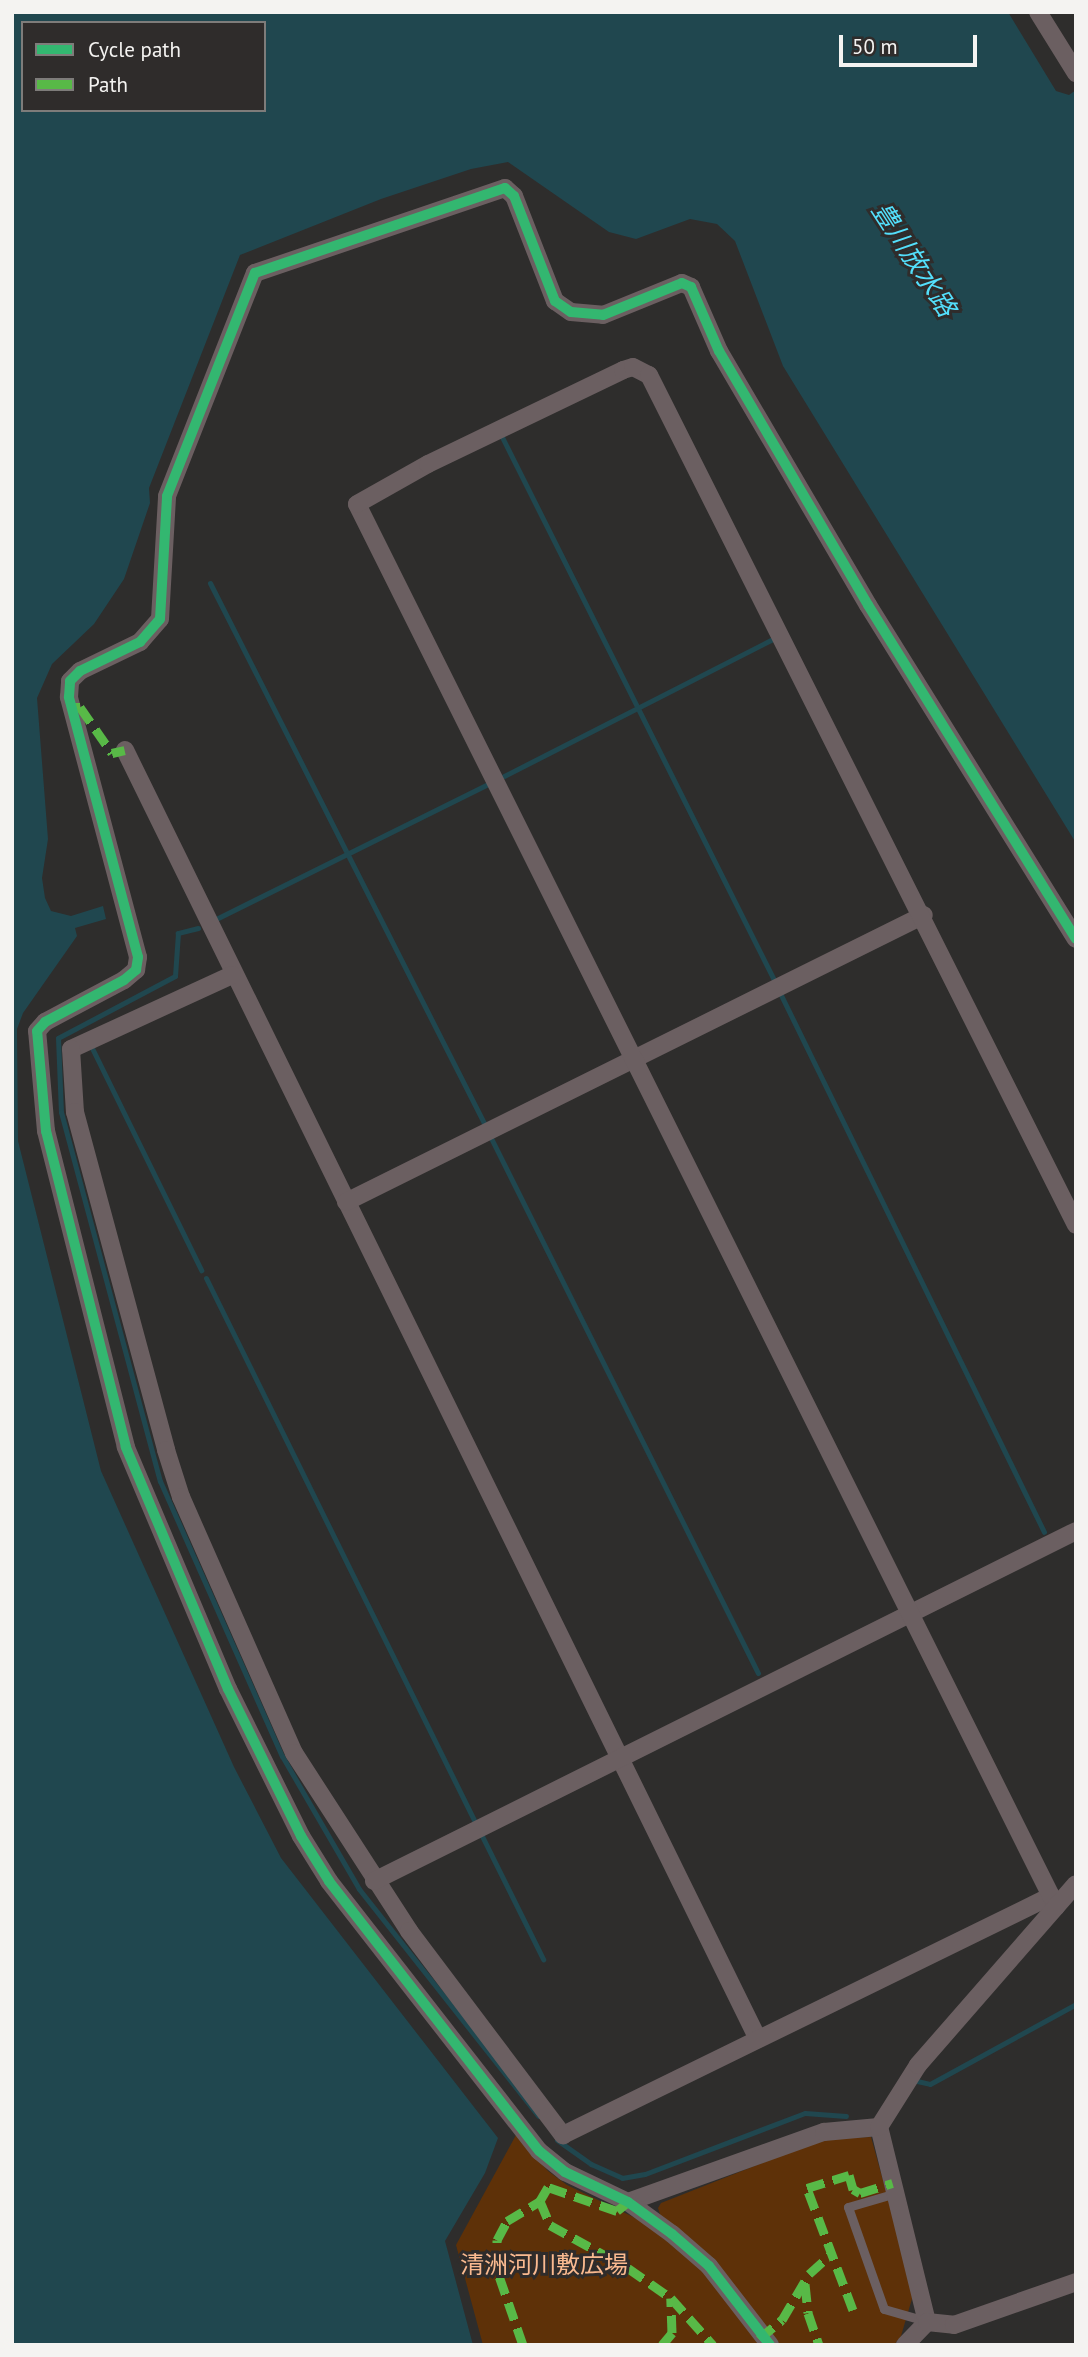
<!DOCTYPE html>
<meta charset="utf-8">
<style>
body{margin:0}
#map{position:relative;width:1088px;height:2357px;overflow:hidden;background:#2e2d2c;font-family:"PT Sans","Noto Sans JP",sans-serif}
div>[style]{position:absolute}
.green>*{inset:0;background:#5e3108}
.water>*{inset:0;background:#20474f}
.stream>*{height:5px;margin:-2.5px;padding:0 2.5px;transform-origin:2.5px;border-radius:2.5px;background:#20474f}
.lane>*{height:9px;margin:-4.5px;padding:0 4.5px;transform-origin:4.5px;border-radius:4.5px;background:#6b5f61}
.street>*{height:18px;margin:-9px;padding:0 9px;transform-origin:9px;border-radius:9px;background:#6b5f61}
.quiet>*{height:9px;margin-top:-4.5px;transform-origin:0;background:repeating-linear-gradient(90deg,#58b947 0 18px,transparent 0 27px)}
.cycleway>*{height:10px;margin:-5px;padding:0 5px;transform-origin:5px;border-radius:5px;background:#33b770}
span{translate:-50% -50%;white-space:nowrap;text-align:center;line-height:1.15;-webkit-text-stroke:6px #2f2c2b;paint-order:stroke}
.park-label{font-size:24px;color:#faba90}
.water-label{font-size:26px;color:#53dffb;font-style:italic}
.frame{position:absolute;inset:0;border:14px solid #f4f3f1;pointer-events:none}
.legend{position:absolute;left:21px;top:21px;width:245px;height:91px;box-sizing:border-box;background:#2f2c2b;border:2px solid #7e7c7a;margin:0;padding:9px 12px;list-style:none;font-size:21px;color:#f4f3f1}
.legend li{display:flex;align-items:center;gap:14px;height:35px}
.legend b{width:35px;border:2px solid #7e7c7a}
.scale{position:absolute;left:839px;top:35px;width:138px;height:32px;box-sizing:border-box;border:4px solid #f4f3f1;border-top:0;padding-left:9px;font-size:21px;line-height:24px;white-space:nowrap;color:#f4f3f1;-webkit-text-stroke:5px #2f2c2b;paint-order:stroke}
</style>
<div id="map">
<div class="green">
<i style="clip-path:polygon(516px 2135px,548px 2171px,567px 2185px,652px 2226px,712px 2277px,765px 2345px,483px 2345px,456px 2245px)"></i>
<i style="clip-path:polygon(871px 2137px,914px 2292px,901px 2336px,894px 2345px,777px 2345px,661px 2217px,658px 2208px,661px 2203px,823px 2139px)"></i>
</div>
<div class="water">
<i style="clip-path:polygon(evenodd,12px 12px,1008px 12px,1056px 91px,1069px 95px,1076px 90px,1076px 843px,783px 366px,735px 241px,717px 224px,690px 219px,636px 239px,609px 232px,508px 162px,471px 169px,381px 199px,240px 255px,149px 488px,150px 503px,124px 579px,94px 624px,52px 664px,37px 698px,48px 839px,42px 878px,45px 898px,51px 911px,71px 916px,103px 906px,106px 919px,75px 928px,77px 936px,23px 1013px,17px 1029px,18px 1141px,101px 1471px,234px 1767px,281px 1858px,498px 2138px,485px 2173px,445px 2241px,473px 2345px,12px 2345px,12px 12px,23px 23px,264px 23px,264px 110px,23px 110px,23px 23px)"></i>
</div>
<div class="stream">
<i style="left:502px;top:437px;width:610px;rotate:63.39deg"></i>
<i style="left:210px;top:583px;width:608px;rotate:63.1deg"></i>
<i style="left:504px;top:776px;width:300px;rotate:-27deg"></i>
<i style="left:216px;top:919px;width:306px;rotate:-26.4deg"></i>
<i style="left:198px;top:928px;width:21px;rotate:166deg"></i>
<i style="left:178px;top:933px;width:43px;rotate:94deg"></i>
<i style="left:175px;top:976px;width:132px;rotate:152.1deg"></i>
<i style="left:58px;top:1038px;width:74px;rotate:87.7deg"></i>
<i style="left:61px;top:1112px;width:382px;rotate:75deg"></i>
<i style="left:160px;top:1481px;width:301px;rotate:66.1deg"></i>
<i style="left:282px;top:1756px;width:154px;rotate:59.9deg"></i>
<i style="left:359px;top:1889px;width:289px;rotate:51.7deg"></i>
<i style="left:780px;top:993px;width:600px;rotate:63.9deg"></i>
<i style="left:91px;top:1046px;width:250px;rotate:63.8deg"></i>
<i style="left:491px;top:1138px;width:598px;rotate:63.48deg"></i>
<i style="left:206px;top:1278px;width:609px;rotate:63.69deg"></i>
<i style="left:481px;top:1834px;width:140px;rotate:63.6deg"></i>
<i style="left:917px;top:2081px;width:13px;rotate:13deg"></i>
<i style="left:930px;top:2084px;width:166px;rotate:-28.7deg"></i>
<i style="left:557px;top:2140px;width:42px;rotate:35.2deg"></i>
<i style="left:591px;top:2164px;width:34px;rotate:24deg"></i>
<i style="left:622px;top:2178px;width:23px;rotate:-10deg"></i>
<i style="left:645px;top:2174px;width:171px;rotate:-20.9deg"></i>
<i style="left:805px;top:2113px;width:41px;rotate:4.2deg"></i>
</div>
<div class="lane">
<i style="left:896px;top:2193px;width:50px;rotate:163.7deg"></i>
<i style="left:848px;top:2207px;width:108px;rotate:70.6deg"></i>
<i style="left:884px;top:2309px;width:44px;rotate:15.9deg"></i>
</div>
<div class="street">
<i style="left:1038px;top:12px;width:72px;rotate:58.1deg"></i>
<i style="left:125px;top:750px;width:1436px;rotate:63.85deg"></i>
<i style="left:232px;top:975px;width:177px;rotate:155.3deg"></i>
<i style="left:71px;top:1049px;width:63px;rotate:86.4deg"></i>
<i style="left:75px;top:1112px;width:350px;rotate:74.9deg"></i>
<i style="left:166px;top:1450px;width:49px;rotate:72.3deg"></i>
<i style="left:181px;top:1497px;width:280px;rotate:66.2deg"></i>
<i style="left:294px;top:1753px;width:212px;rotate:57.1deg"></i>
<i style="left:409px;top:1931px;width:256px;rotate:53deg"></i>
<i style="left:563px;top:2135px;width:543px;rotate:-26.09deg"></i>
<i style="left:1051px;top:1896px;width:12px;rotate:66deg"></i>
<i style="left:346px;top:1202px;width:645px;rotate:-26.41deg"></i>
<i style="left:374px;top:1881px;width:784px;rotate:-26.5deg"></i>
<i style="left:1051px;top:1896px;width:1555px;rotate:-116.5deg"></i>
<i style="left:357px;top:504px;width:81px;rotate:-29.4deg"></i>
<i style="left:428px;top:464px;width:216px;rotate:-25.7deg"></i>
<i style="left:623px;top:370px;width:10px;rotate:-17deg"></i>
<i style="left:633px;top:367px;width:18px;rotate:27deg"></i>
<i style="left:649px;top:375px;width:951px;rotate:63.33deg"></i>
<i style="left:628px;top:2202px;width:208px;rotate:-19.7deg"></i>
<i style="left:824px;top:2132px;width:55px;rotate:-5.2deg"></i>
<i style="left:927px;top:2322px;width:201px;rotate:-103.8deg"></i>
<i style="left:879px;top:2127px;width:73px;rotate:-57.8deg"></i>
<i style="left:918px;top:2065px;width:240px;rotate:-48.9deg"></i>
<i style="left:770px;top:2345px;width:100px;rotate:-127.7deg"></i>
<i style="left:709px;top:2266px;width:49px;rotate:-139.1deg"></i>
<i style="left:672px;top:2234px;width:54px;rotate:-144deg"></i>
<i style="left:628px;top:2202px;width:70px;rotate:-154.5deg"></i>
<i style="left:565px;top:2172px;width:33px;rotate:-141deg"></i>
<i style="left:539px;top:2151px;width:342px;rotate:-127.9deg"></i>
<i style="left:329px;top:1881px;width:53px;rotate:-121.9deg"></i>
<i style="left:301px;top:1836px;width:164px;rotate:-116.4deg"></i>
<i style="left:228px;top:1689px;width:263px;rotate:-112.9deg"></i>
<i style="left:126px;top:1447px;width:326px;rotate:-104.2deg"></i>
<i style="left:46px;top:1131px;width:100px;rotate:-95.1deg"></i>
<i style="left:37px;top:1031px;width:12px;rotate:-48deg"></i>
<i style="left:45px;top:1022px;width:89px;rotate:-28deg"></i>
<i style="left:124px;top:980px;width:16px;rotate:-40deg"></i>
<i style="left:136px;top:970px;width:13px;rotate:-81deg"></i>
<i style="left:138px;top:957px;width:269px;rotate:-104.9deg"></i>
<i style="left:69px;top:697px;width:16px;rotate:-86deg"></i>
<i style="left:70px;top:681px;width:14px;rotate:-45deg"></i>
<i style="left:80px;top:671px;width:67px;rotate:-25.8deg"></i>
<i style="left:140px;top:642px;width:30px;rotate:-49deg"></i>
<i style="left:160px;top:619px;width:123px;rotate:-86.7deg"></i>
<i style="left:167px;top:496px;width:240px;rotate:-68.5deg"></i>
<i style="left:255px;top:273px;width:264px;rotate:-18.8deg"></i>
<i style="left:505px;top:188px;width:12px;rotate:42deg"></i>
<i style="left:514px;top:196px;width:113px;rotate:68.7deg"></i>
<i style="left:555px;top:301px;width:19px;rotate:35deg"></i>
<i style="left:571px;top:312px;width:32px;rotate:5deg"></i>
<i style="left:603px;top:315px;width:85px;rotate:-22.1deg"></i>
<i style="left:682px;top:283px;width:10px;rotate:24deg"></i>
<i style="left:691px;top:287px;width:70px;rotate:66.4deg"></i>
<i style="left:719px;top:351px;width:294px;rotate:59.6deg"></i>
<i style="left:868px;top:605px;width:393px;rotate:58.1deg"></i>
<i style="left:905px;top:2345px;width:32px;rotate:-46deg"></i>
<i style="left:927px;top:2322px;width:27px;rotate:6deg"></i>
<i style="left:954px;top:2325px;width:129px;rotate:-19.4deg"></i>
</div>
<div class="quiet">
<i style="left:72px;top:707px;width:8px"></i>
<i style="left:80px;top:707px;width:56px;rotate:55.2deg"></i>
<i style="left:112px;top:753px;width:13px;rotate:-13deg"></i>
<i style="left:628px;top:2202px;width:14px;rotate:141deg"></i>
<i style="left:617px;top:2211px;width:73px;rotate:-160.8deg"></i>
<i style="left:548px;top:2187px;width:16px;rotate:120deg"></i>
<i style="left:540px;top:2201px;width:26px;rotate:67deg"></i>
<i style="left:550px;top:2225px;width:89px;rotate:28.9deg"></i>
<i style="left:628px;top:2268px;width:52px;rotate:34.9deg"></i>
<i style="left:671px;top:2298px;width:63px;rotate:48.2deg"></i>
<i style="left:805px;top:2284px;width:29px;rotate:84deg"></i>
<i style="left:808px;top:2313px;width:34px;rotate:71deg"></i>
<i style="left:853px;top:2310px;width:130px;rotate:-110.7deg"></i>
<i style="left:807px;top:2188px;width:44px;rotate:-17.2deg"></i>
<i style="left:849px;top:2175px;width:15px;rotate:74deg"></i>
<i style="left:853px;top:2189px;width:8px;rotate:30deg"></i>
<i style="left:860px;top:2193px;width:34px;rotate:-17deg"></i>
<i style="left:759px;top:2339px;width:30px;rotate:-40deg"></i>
<i style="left:782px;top:2320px;width:53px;rotate:-59.6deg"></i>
<i style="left:809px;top:2274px;width:31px;rotate:-42deg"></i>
<i style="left:523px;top:2345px;width:79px;rotate:-109.1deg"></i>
<i style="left:497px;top:2270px;width:30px;rotate:-90deg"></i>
<i style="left:497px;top:2240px;width:21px;rotate:-62deg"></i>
<i style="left:507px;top:2221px;width:39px;rotate:-31deg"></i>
<i style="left:662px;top:2345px;width:16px;rotate:-50deg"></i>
<i style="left:672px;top:2333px;width:35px;rotate:-92deg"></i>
</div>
<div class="cycleway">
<i style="left:770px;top:2345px;width:100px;rotate:-127.7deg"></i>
<i style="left:709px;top:2266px;width:49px;rotate:-139.1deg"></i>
<i style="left:672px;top:2234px;width:54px;rotate:-144deg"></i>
<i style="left:628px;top:2202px;width:70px;rotate:-154.5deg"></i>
<i style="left:565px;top:2172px;width:33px;rotate:-141deg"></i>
<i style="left:539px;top:2151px;width:342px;rotate:-127.9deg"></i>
<i style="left:329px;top:1881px;width:53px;rotate:-121.9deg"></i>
<i style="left:301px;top:1836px;width:164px;rotate:-116.4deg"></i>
<i style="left:228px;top:1689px;width:263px;rotate:-112.9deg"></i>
<i style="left:126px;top:1447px;width:326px;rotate:-104.2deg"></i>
<i style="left:46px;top:1131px;width:100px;rotate:-95.1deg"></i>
<i style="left:37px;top:1031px;width:12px;rotate:-48deg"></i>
<i style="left:45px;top:1022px;width:89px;rotate:-28deg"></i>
<i style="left:124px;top:980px;width:16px;rotate:-40deg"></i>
<i style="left:136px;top:970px;width:13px;rotate:-81deg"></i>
<i style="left:138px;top:957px;width:269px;rotate:-104.9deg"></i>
<i style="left:69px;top:697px;width:16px;rotate:-86deg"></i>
<i style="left:70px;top:681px;width:14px;rotate:-45deg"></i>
<i style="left:80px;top:671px;width:67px;rotate:-25.8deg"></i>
<i style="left:140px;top:642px;width:30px;rotate:-49deg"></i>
<i style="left:160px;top:619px;width:123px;rotate:-86.7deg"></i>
<i style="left:167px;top:496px;width:240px;rotate:-68.5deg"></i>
<i style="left:255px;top:273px;width:264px;rotate:-18.8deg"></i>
<i style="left:505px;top:188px;width:12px;rotate:42deg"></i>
<i style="left:514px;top:196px;width:113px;rotate:68.7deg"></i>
<i style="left:555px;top:301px;width:19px;rotate:35deg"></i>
<i style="left:571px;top:312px;width:32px;rotate:5deg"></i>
<i style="left:603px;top:315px;width:85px;rotate:-22.1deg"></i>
<i style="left:682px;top:283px;width:10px;rotate:24deg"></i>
<i style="left:691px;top:287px;width:70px;rotate:66.4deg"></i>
<i style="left:719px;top:351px;width:294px;rotate:59.6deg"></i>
<i style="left:868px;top:605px;width:393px;rotate:58.1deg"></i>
</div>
<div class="park-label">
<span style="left:544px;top:2265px">清洲河川敷広場</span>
</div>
<div class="water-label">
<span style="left:914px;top:259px;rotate:57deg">豊川放水路</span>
</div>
<div class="frame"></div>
<ul class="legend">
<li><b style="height:9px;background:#33b770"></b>Cycle path</li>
<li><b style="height:9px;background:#58b947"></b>Path</li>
</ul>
<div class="scale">50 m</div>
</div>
